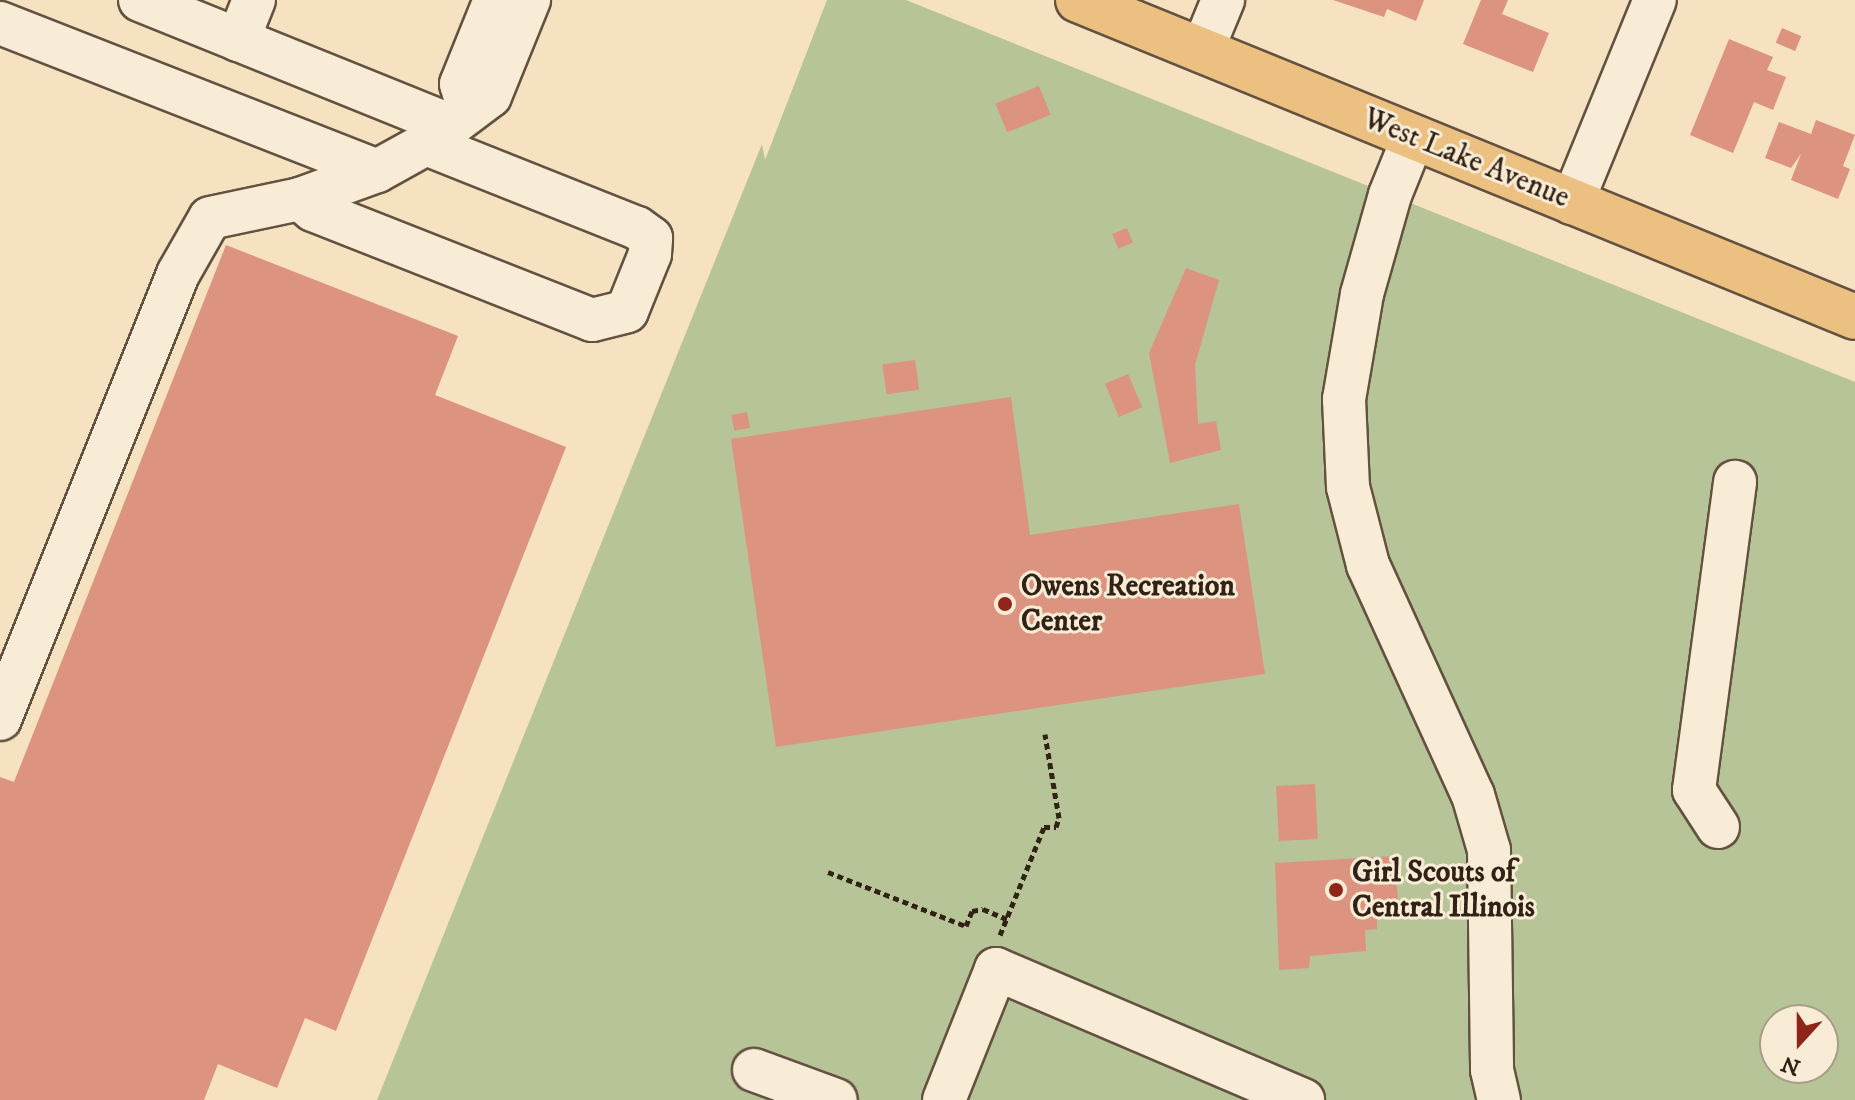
<!DOCTYPE html>
<style>
body{margin:0}
#map{position:relative;width:1855px;height:1100px;overflow:hidden;background:#f6e1c0;font-family:"IM FELL DW Pica",serif}
div>[style]{position:absolute}
.green>*{inset:0;background:#b7c497}
.building>*{inset:0;background:#dc9380;transform-origin:0 0}
.path>*{height:5px;margin-top:-2.5px;transform-origin:0;background:repeating-linear-gradient(90deg,#322215 0 6px,transparent 0 10px)}
.roads{filter:drop-shadow(2px 0 #635240) drop-shadow(-2px 0 #635240) drop-shadow(0 2px #635240) drop-shadow(0 -2px #635240)}
.minor>*{height:42px;margin:-21px;padding:0 21px;transform-origin:21px;border-radius:21px;background:#f9ecd6}
.major>*{height:44px;margin:-22px;padding:0 22px;transform-origin:22px;border-radius:22px;background:#ebc080}
.dots>*{width:22px;height:22px;translate:-50% -50%;box-sizing:border-box;border:4px solid #f9ecd6;border-radius:50%}
span{translate:-50% -50%;white-space:nowrap;text-align:center;line-height:1.15;-webkit-text-stroke:6px #f9ecd6;paint-order:stroke}
.street-label{font-size:30px;color:#322215}
.poi-label{font-size:30px;color:#322215;font-weight:700}
.left{translate:0 -50%;text-align:left}
.north{position:absolute;left:1759px;top:1004px;width:80px;height:80px;box-sizing:border-box;background:#f9ecd6;border:2px solid #a99b89;border-radius:50%;rotate:201deg;font-size:22px;font-weight:700;line-height:32px;text-align:center;color:#322215}
.north::after{content:'';display:block;margin:auto;width:28px;height:36px;background:#8f2418;clip-path:polygon(50% 0,100% 100%,50% 72%,0 100%)}
</style>
<div id="map">
<div class="green">
<i style="clip-path:polygon(evenodd,827px 0,906px 0,1855px 382px,1855px 1100px,377px 1100px,762px 144px,765px 160px,827px 0,1775px 1020px,1823px 1020px,1823px 1068px,1775px 1068px,1775px 1020px)"></i>
</div>
<div class="building">
<i style="clip-path:polygon(1333px 0,1424px 0,1416px 21px,1387px 9px,1384px 17px)"></i>
<i style="clip-path:polygon(1481px 0,1508px 0,1502px 14px,1549px 33px,1533px 72px,1463px 44px)"></i>
<i style="left:1782px;top:28px;width:21px;height:16px;rotate:23deg"></i>
<i style="clip-path:polygon(1729px 39px,1773px 57px,1767px 70px,1786px 77px,1773px 110px,1754px 102px,1733px 153px,1690px 135px)"></i>
<i style="left:1039px;top:86px;width:31px;height:47px;rotate:68deg"></i>
<i style="clip-path:polygon(1816px 120px,1855px 135px,1843px 166px,1850px 169px,1838px 199px,1791px 180px,1801px 154px,1791px 168px,1765px 158px,1779px 122px,1811px 134px)"></i>
<i style="left:1127px;top:228px;width:16px;height:16px;rotate:68deg"></i>
<i style="clip-path:polygon(226px 245px,458px 336px,435px 395px,566px 447px,336px 1031px,305px 1018px,277px 1088px,218px 1064px,204px 1100px,0 1100px,0 777px,14px 782px)"></i>
<i style="clip-path:polygon(1186px 268px,1219px 280px,1195px 365px,1198px 424px,1216px 421px,1221px 450px,1170px 463px,1149px 353px)"></i>
<i style="left:915px;top:360px;width:30px;height:33px;rotate:82deg"></i>
<i style="left:1128px;top:374px;width:36px;height:25px;rotate:67deg"></i>
<i style="clip-path:polygon(1011px 397px,1030px 535px,1239px 504px,1265px 674px,776px 747px,731px 439px)"></i>
<i style="left:747px;top:412px;width:16px;height:16px;rotate:79deg"></i>
<i style="left:1315px;top:784px;width:55px;height:39px;rotate:87deg"></i>
<i style="clip-path:polygon(1395px 856px,1399px 916px,1377px 918px,1377px 929px,1365px 930px,1366px 951px,1310px 956px,1309px 968px,1279px 970px,1275px 863px)"></i>
</div>
<div class="path">
<i style="left:828px;top:872px;width:148px;rotate:21.4deg"></i>
<i style="left:966px;top:926px;width:16px;rotate:-68deg"></i>
<i style="left:972px;top:911px;width:11px;rotate:-10deg"></i>
<i style="left:983px;top:909px;width:26px;rotate:23deg"></i>
<i style="left:1000px;top:935px;width:117px;rotate:-67.8deg"></i>
<i style="left:1044px;top:827px;width:12px"></i>
<i style="left:1056px;top:827px;width:9px;rotate:-72deg"></i>
<i style="left:1059px;top:818px;width:85px;rotate:-99.5deg"></i>
</div>
<div class="roads">
<div class="minor">
<i style="left:140px;top:0;width:333px;rotate:22deg"></i>
<i style="left:0;top:23px;width:405px;rotate:21.4deg"></i>
<i style="left:377px;top:171px;width:56px;rotate:-28.9deg"></i>
<i style="left:426px;top:144px;width:80px;rotate:-36.9deg"></i>
<i style="left:490px;top:96px;width:104px;rotate:-67.9deg"></i>
<i style="left:238px;top:40px;width:43px;rotate:-68.2deg"></i>
<i style="left:1202px;top:51px;width:55px;rotate:-67.6deg"></i>
<i style="left:468px;top:108px;width:25px;rotate:-106deg"></i>
<i style="left:461px;top:84px;width:91px;rotate:-68deg"></i>
<i style="left:1413px;top:138px;width:61px;rotate:112deg"></i>
<i style="left:1390px;top:195px;width:103px;rotate:105.8deg"></i>
<i style="left:1362px;top:294px;width:107px;rotate:99.7deg"></i>
<i style="left:1344px;top:399px;width:88px;rotate:87.4deg"></i>
<i style="left:1348px;top:487px;width:81px;rotate:75.6deg"></i>
<i style="left:1368px;top:565px;width:253px;rotate:65.5deg"></i>
<i style="left:1473px;top:795px;width:57px;rotate:73.8deg"></i>
<i style="left:1489px;top:850px;width:220px;rotate:89.2deg"></i>
<i style="left:1492px;top:1070px;width:31px;rotate:77deg"></i>
<i style="left:300px;top:199px;width:17px;rotate:40deg"></i>
<i style="left:313px;top:210px;width:300px;rotate:21.5deg"></i>
<i style="left:592px;top:320px;width:36px;rotate:-14deg"></i>
<i style="left:627px;top:311px;width:61px;rotate:-68deg"></i>
<i style="left:650px;top:254px;width:16px;rotate:-86deg"></i>
<i style="left:651px;top:238px;width:17px;rotate:-144deg"></i>
<i style="left:637px;top:228px;width:227px;rotate:-158.3deg"></i>
<i style="left:1572px;top:203px;width:219px;rotate:-67.8deg"></i>
<i style="left:0;top:719px;width:479px;rotate:-68.2deg"></i>
<i style="left:178px;top:274px;width:64px;rotate:-60.3deg"></i>
<i style="left:210px;top:218px;width:92px;rotate:-11.9deg"></i>
<i style="left:300px;top:199px;width:82px;rotate:-20deg"></i>
<i style="left:1718px;top:827px;width:44px;rotate:-123deg"></i>
<i style="left:1694px;top:790px;width:311px;rotate:-82.4deg"></i>
<i style="left:754px;top:1070px;width:87px;rotate:20.1deg"></i>
<i style="left:944px;top:1100px;width:141px;rotate:-68.3deg"></i>
<i style="left:996px;top:969px;width:334px;rotate:23.1deg"></i>
</div>
<div class="major">
<i style="left:1078px;top:0;width:839px;rotate:22.19deg"></i>
</div>
</div>
<div class="dots">
<i style="left:1005px;top:604px;background:#8f2418"></i>
<i style="left:1336px;top:890px;background:#8f2418"></i>
</div>
<div class="street-label">
<span style="left:1466px;top:159px;rotate:22deg">West Lake Avenue</span>
</div>
<div class="poi-label">
<span class="left" style="left:1021px;top:604px">Owens Recreation<br>Center</span>
<span class="left" style="left:1352px;top:890px">Girl Scouts of<br>Central Illinois</span>
</div>
<div class="north">N</div>
</div>
